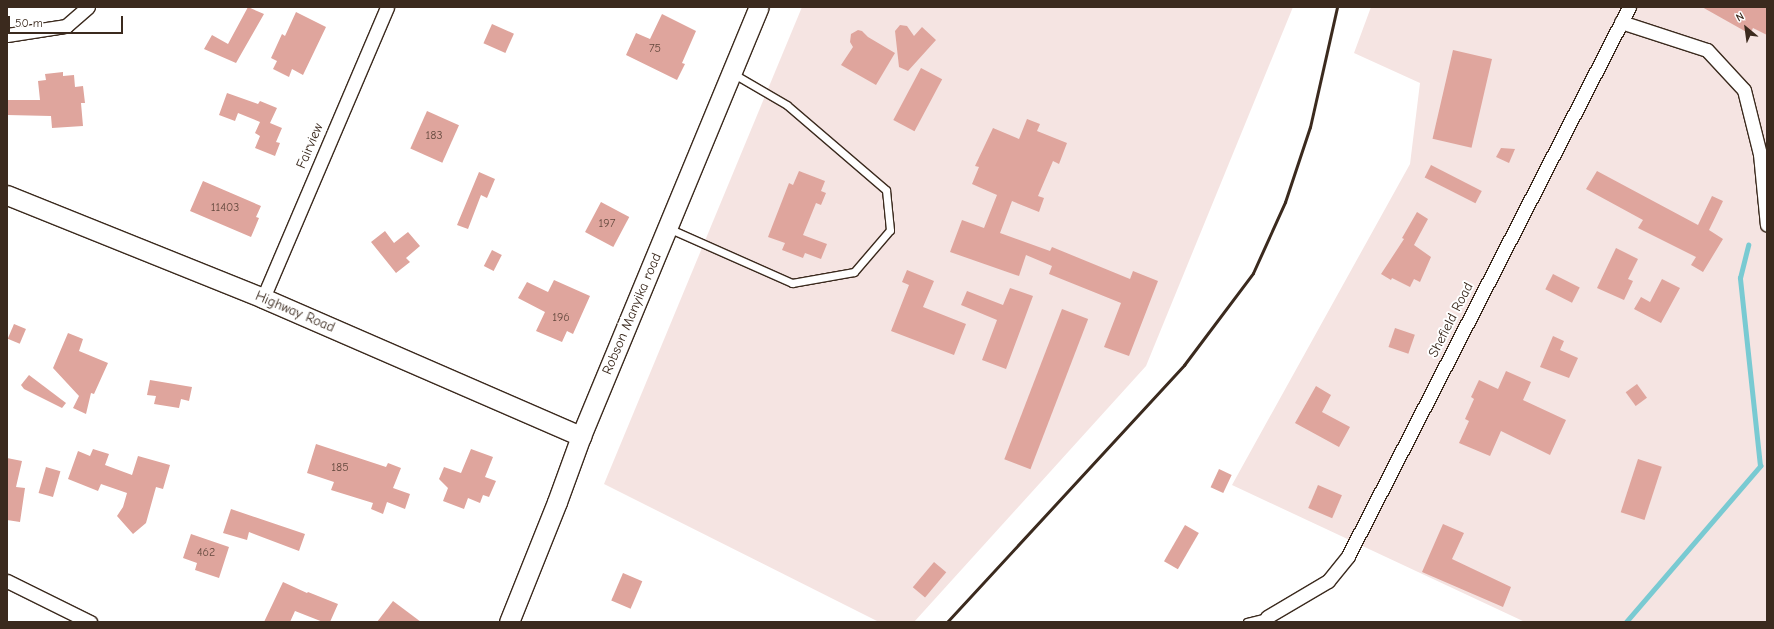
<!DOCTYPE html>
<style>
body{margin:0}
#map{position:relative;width:1774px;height:629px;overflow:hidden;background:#fff;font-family:"Comic Neue",sans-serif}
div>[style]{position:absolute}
.built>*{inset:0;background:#f5e4e2}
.stream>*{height:4.5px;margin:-2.25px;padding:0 2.25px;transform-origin:2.25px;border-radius:2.25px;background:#79cad2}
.building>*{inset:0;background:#dfa59d;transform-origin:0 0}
.roads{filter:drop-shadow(1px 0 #3b2a1e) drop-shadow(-1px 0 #3b2a1e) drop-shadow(0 1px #3b2a1e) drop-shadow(0 -1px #3b2a1e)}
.lane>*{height:7px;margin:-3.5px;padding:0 3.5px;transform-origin:3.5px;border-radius:3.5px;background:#fff}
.street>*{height:13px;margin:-6.5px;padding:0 6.5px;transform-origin:6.5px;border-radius:6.5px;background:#fff}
.secondary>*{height:19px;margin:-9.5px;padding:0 9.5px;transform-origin:9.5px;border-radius:9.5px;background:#fff}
.rail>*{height:3px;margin:-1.5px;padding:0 1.5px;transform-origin:1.5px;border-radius:1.5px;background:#3b2a1e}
span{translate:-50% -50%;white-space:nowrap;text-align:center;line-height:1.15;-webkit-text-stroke:4px #fff;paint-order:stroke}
.number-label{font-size:12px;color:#64493e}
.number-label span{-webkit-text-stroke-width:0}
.street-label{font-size:14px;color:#3b2a1e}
.frame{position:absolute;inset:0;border:8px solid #3b2a1e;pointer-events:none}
.north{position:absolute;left:1726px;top:8px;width:40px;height:40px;-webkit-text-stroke:3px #fff;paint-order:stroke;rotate:331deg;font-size:11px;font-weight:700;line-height:16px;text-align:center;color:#3b2a1e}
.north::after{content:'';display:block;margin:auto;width:14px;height:18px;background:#3b2a1e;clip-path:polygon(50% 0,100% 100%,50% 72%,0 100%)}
.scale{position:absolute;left:8px;top:16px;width:115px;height:18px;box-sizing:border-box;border:2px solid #3b2a1e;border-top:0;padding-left:5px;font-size:12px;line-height:14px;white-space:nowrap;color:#3b2a1e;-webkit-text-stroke:3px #fff;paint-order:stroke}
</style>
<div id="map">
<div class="built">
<i style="clip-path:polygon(802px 7px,1293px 7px,1146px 366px,914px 622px,879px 622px,604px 484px)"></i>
<i style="clip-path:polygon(1371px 7px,1767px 7px,1767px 622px,1525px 622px,1232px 485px,1410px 164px,1420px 83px,1354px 53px)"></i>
</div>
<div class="stream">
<i style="left:1626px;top:622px;width:206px;rotate:-49.3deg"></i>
<i style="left:1760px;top:466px;width:189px;rotate:-96.1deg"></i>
<i style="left:1740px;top:278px;width:34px;rotate:-76deg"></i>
</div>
<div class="building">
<i style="clip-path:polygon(248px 7px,264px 14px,236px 63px,204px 49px,212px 35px,228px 44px)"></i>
<i style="clip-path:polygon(1702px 7px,1767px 7px,1767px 35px,1753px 28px,1750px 34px)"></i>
<i style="clip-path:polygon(296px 12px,326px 27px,303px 75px,292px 69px,289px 77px,273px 69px,277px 61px,271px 58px,282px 34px,285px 36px)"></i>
<i style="clip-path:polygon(662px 14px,696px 31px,682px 63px,685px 64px,677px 80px,626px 55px,636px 33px,650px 39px)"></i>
<i style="left:492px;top:24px;width:24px;height:21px;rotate:24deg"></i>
<i style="clip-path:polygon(900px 25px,907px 26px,914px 36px,922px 27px,936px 40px,908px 71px,899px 67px,895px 31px)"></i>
<i style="clip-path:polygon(858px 30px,862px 31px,868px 37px,895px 53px,876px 85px,841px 65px,853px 47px,850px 42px,851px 34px)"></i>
<i style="left:1453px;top:50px;width:40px;height:91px;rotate:13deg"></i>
<i style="left:921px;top:68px;width:24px;height:59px;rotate:28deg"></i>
<i style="clip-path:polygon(63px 72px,63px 76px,74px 75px,75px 87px,83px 86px,85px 103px,81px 103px,83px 126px,52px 128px,51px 116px,7px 115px,7px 100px,40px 100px,38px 81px,46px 80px,45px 74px)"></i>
<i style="clip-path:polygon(227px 93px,258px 104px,260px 101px,277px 108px,270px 123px,282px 128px,276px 142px,280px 143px,275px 156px,255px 148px,260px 136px,255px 133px,260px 122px,238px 113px,235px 121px,219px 115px)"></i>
<i style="left:427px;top:111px;width:35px;height:41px;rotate:24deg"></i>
<i style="clip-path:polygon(1027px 119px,1040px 124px,1037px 131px,1067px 143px,1059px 164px,1053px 161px,1038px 196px,1044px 198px,1039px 212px,1012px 201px,1000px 233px,1050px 251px,1052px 247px,1130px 279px,1133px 271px,1158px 281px,1129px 356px,1104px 347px,1121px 303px,1049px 274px,1052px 266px,1026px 255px,1019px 276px,950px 252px,962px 220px,984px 228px,997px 195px,972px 184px,979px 167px,975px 166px,993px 128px,1019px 139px)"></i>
<i style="clip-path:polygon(1501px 148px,1515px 149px,1509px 163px,1496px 157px)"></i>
<i style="left:1431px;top:165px;width:57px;height:14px;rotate:27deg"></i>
<i style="clip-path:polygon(799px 171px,825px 181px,821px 191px,826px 193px,821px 205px,816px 203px,803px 235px,827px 244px,821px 259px,805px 253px,803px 258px,782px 250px,785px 243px,768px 237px,789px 183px,793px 185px)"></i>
<i style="clip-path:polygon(1597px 171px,1698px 225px,1712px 196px,1723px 201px,1709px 230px,1723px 239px,1703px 272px,1691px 265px,1696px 257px,1638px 228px,1643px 220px,1586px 189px)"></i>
<i style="clip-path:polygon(479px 172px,495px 179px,487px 198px,481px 195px,468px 229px,457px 225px)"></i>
<i style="clip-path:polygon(203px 181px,261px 206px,256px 217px,259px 218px,251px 237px,190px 211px)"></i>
<i style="left:601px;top:202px;width:32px;height:34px;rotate:28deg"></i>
<i style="clip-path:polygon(1417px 212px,1428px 219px,1414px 245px,1431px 257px,1420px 282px,1414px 279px,1410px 287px,1392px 278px,1391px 280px,1381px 274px,1404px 239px,1402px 238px)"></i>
<i style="clip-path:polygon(385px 231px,394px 243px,408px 232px,420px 246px,406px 258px,410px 262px,396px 273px,371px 242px)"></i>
<i style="clip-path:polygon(1616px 248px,1638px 259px,1628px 279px,1633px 281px,1624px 300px,1597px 288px)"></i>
<i style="left:492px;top:250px;width:11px;height:18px;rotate:27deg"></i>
<i style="clip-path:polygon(907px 270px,934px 281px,923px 307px,966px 324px,954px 355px,891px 331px,909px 285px,902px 282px)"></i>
<i style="left:1553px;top:274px;width:30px;height:17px;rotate:27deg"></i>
<i style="clip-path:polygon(1662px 279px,1680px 288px,1661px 323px,1634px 309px,1641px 297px,1650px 302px)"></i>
<i style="clip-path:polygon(554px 280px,590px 296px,573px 334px,567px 331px,562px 342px,536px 331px,545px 312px,518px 298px,527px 282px,548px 292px)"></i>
<i style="clip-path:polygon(1010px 288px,1033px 296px,1006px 369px,982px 360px,997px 320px,961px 305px,967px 291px,1003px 305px)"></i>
<i style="left:1062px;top:309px;width:28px;height:161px;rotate:21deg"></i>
<i style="left:14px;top:324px;width:13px;height:16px;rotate:23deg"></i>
<i style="left:1395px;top:328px;width:21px;height:20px;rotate:19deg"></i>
<i style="clip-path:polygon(68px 333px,83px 339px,79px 351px,108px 363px,94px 394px,91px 393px,86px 414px,73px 408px,79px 396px,53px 368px)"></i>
<i style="clip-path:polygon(1553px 336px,1564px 341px,1560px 350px,1578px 358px,1569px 378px,1540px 367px)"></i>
<i style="clip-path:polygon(1506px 371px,1531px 382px,1523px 400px,1566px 420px,1550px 455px,1501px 431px,1490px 456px,1459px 443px,1469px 421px,1465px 419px,1474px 399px,1471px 397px,1479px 380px,1498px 389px)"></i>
<i style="clip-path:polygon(29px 375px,66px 403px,62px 408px,24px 389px,21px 385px)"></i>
<i style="clip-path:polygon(150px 380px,192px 387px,189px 401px,181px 399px,179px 408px,154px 404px,156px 396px,147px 395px)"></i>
<i style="left:1637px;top:384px;width:17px;height:14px;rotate:54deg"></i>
<i style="clip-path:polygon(1316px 386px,1331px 395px,1322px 412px,1350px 427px,1339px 447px,1295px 423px)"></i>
<i style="clip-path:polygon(316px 444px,386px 467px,388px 463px,401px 468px,393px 488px,410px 494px,405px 509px,387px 502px,383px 514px,371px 509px,373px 503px,331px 490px,334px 482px,307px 473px)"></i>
<i style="clip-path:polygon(93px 449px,109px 454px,105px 465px,132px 475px,138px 456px,170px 465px,163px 489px,156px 487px,146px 523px,133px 534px,117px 516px,123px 507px,127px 493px,101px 484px,98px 491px,68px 479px,78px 451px,90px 456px)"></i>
<i style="clip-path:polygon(471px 449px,493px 457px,485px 477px,496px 481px,489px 497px,483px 495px,480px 503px,468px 498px,464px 509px,443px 501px,448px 488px,439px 479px,444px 467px,461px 473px)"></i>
<i style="clip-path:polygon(7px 458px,22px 461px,16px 487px,25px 488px,20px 522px,7px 520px)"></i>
<i style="left:1638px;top:459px;width:25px;height:56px;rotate:18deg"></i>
<i style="left:46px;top:467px;width:15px;height:27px;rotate:16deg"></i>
<i style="left:1219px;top:469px;width:14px;height:20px;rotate:25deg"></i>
<i style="left:1318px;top:485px;width:26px;height:25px;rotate:23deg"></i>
<i style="clip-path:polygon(231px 509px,305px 534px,299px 551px,249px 532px,247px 540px,223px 533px)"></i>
<i style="clip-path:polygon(1443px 524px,1464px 533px,1452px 559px,1511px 587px,1503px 607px,1422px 572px)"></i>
<i style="left:1185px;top:525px;width:16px;height:42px;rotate:30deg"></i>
<i style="clip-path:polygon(191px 534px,229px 547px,219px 578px,195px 570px,197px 563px,183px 558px)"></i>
<i style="left:934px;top:562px;width:16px;height:33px;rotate:40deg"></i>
<i style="left:623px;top:573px;width:21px;height:30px;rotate:23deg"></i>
<i style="clip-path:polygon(283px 582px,307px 593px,308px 592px,338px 604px,330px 622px,323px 622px,295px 611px,290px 622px,264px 622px)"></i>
<i style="clip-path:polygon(393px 601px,421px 622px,377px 622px)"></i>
</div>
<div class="roads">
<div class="lane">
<i style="left:668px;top:228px;width:136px;rotate:23.9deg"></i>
<i style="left:792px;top:283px;width:63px;rotate:-10.1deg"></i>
<i style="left:854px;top:272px;width:55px;rotate:-49.4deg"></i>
<i style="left:890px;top:230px;width:40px;rotate:-95.7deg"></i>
<i style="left:886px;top:190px;width:130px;rotate:-139.4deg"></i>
<i style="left:787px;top:105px;width:64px;rotate:-149.8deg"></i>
<i style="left:1247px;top:622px;width:21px;rotate:-14deg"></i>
</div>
<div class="street">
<i style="left:1621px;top:22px;width:90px;rotate:18deg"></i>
<i style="left:1707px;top:50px;width:54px;rotate:47.2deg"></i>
<i style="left:1744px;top:90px;width:66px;rotate:76deg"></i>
<i style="left:1760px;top:154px;width:71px;rotate:84.4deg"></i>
<i style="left:7px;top:35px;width:60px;rotate:-8.7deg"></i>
<i style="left:66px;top:26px;width:29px;rotate:-41deg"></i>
<i style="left:263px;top:298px;width:316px;rotate:-66.9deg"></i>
<i style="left:7px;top:581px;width:93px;rotate:26.3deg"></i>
<i style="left:1267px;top:617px;width:71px;rotate:-30.5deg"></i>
<i style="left:1328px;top:581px;width:32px;rotate:-51deg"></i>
<i style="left:1348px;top:556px;width:617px;rotate:-62.89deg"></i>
</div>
<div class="secondary">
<i style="left:7px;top:195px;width:276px;rotate:21.9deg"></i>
<i style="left:263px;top:298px;width:347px;rotate:23.5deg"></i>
<i style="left:509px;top:622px;width:129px;rotate:-68.2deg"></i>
<i style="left:557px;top:502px;width:70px;rotate:-70deg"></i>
<i style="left:581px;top:436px;width:464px;rotate:-67.5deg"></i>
</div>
</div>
<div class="rail">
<i style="left:947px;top:622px;width:350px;rotate:-47.3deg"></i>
<i style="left:1184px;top:365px;width:115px;rotate:-53.1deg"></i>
<i style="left:1253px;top:273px;width:78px;rotate:-65.7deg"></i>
<i style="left:1285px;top:202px;width:79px;rotate:-71.6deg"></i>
<i style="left:1310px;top:127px;width:123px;rotate:-77.3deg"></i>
</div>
<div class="number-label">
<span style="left:655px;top:49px">75</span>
<span style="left:434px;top:136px">183</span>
<span style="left:225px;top:208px">11403</span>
<span style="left:607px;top:224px">197</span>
<span style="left:561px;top:318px">196</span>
<span style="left:340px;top:468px">185</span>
<span style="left:206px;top:553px">462</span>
</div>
<div class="street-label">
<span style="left:310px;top:146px;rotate:-67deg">Fairview</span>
<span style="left:295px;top:312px;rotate:23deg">Highway Road</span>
<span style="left:632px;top:314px;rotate:-67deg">Robson Manyika road</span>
<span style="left:1451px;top:320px;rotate:-63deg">Shefield Road</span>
</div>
<div class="frame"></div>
<div class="north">N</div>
<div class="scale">50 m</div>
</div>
